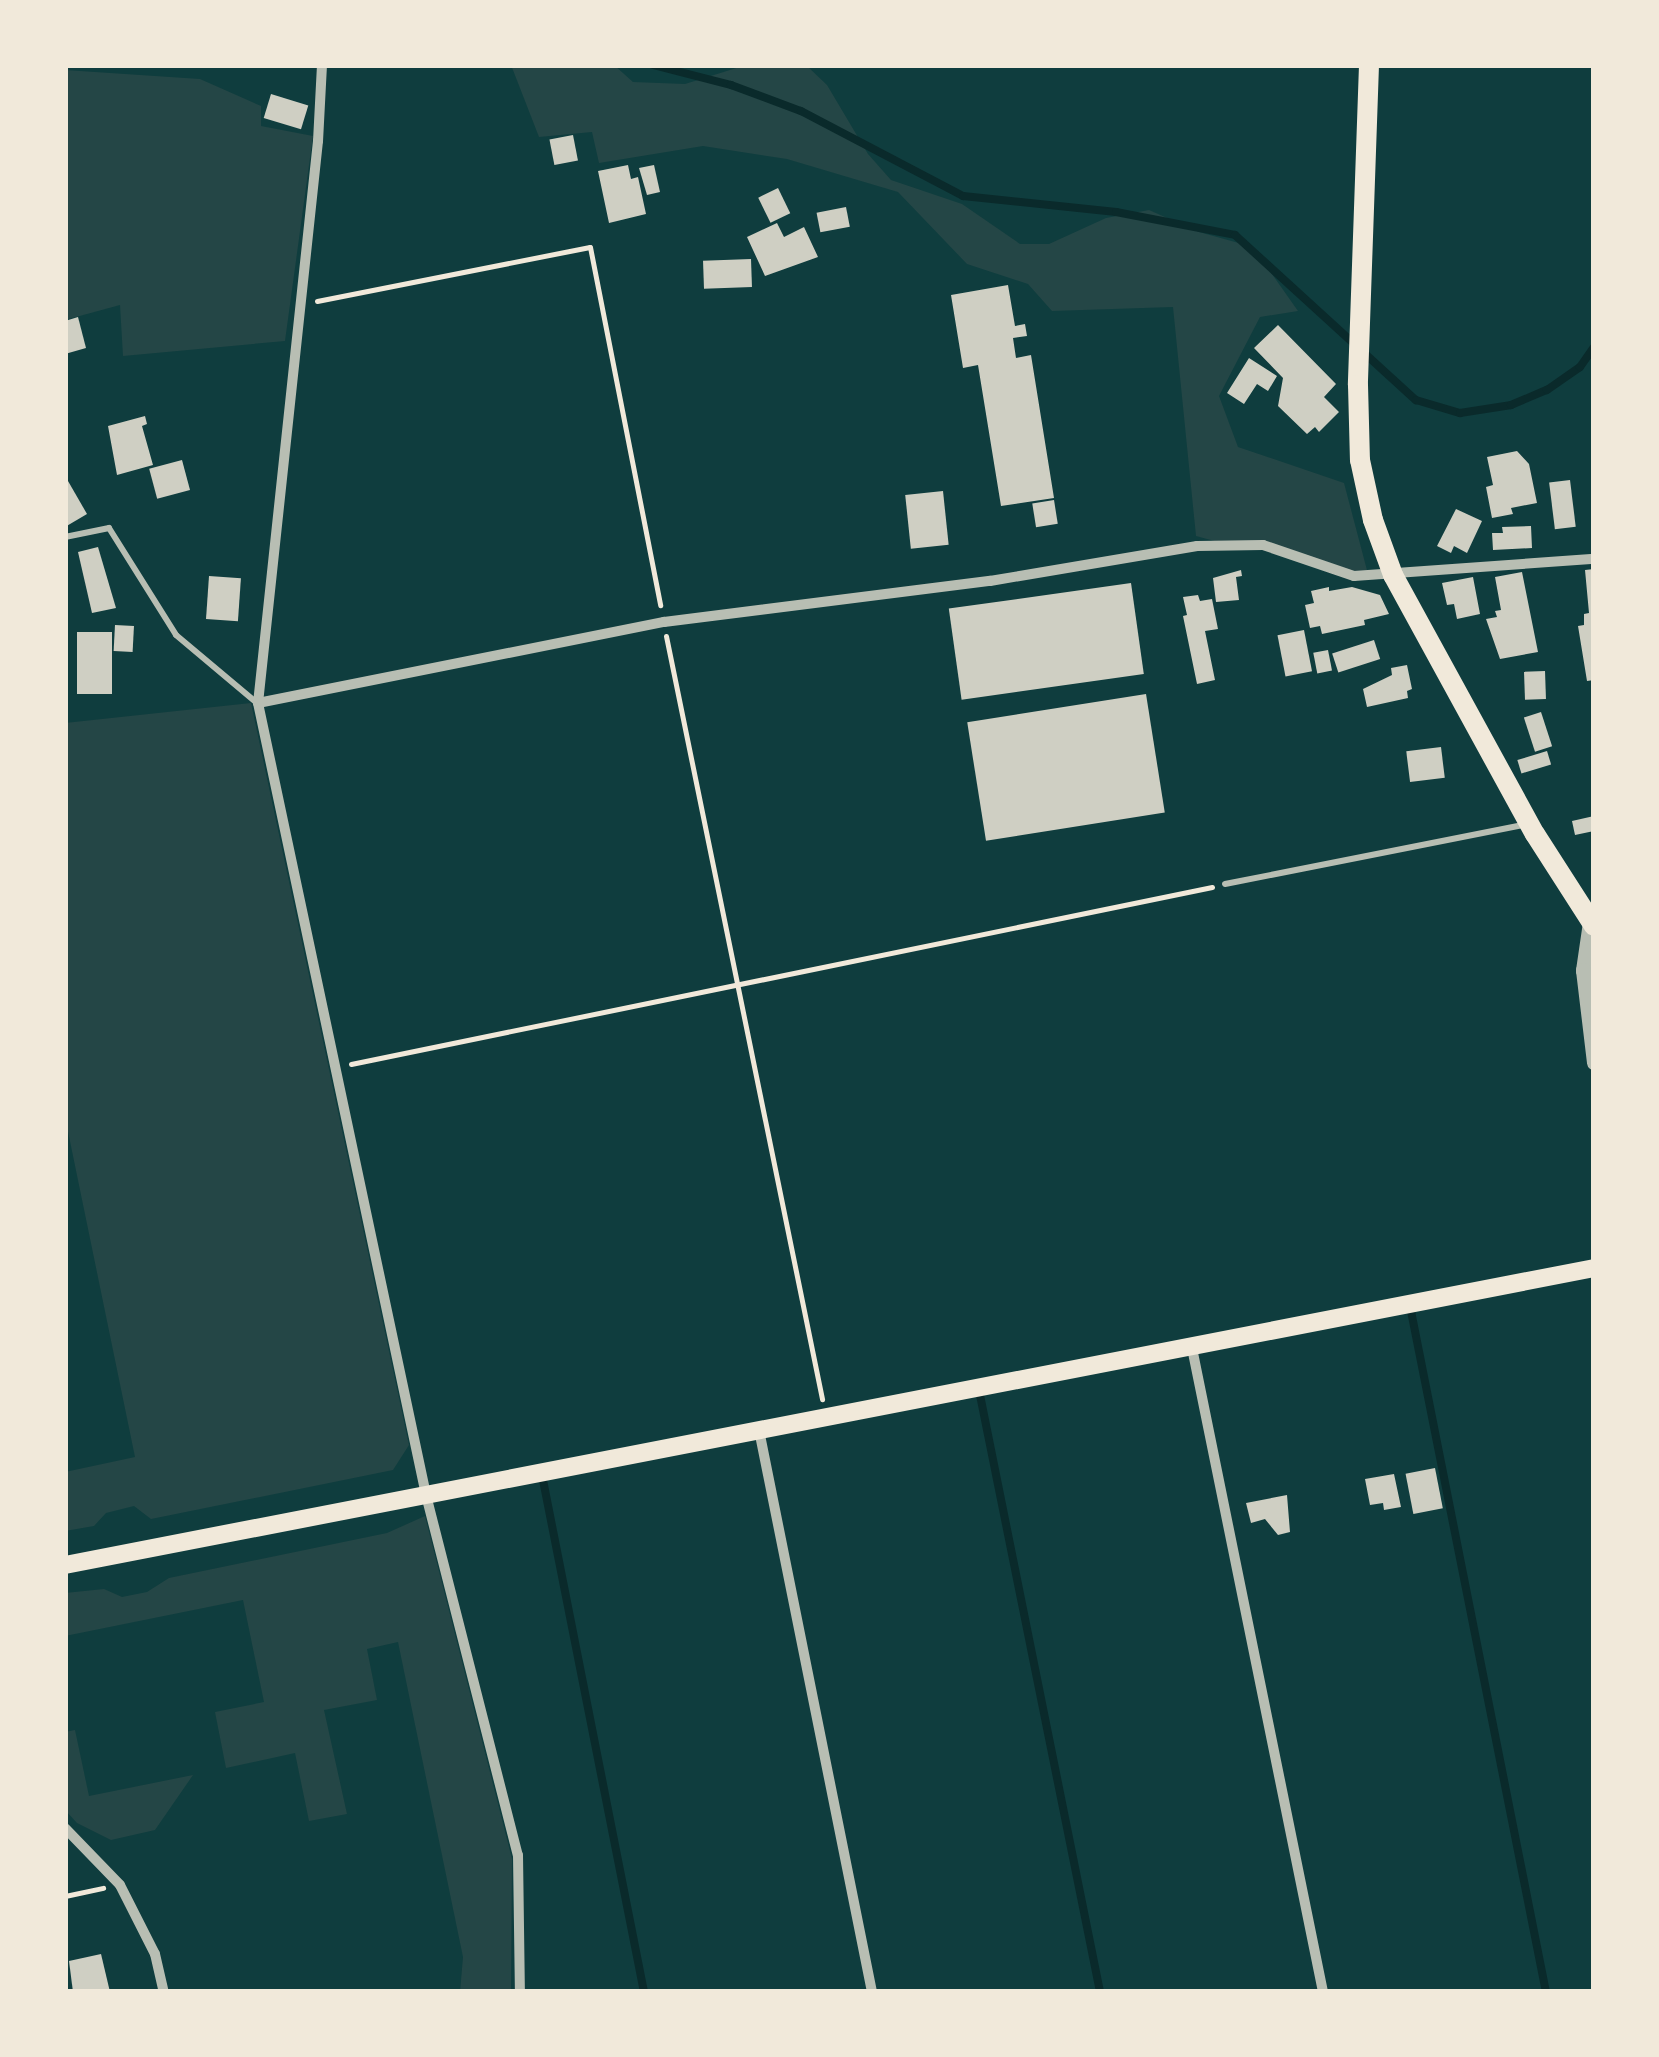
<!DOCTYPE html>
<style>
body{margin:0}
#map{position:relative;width:1659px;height:2057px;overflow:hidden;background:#0f3d3e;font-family:"Titillium Web",sans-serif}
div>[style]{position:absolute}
.green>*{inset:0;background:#244646}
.stream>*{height:8px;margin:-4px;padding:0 4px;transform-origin:4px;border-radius:4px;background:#0a2a2b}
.building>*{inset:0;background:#cfcfc3;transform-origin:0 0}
.path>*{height:5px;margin:-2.5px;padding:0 2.5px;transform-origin:2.5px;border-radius:2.5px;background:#f1e9da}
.service>*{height:6px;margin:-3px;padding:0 3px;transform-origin:3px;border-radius:3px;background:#b8beb3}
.minor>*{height:10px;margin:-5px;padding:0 5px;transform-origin:5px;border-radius:5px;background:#b8beb3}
.tertiary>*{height:15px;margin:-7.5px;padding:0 7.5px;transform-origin:7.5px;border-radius:7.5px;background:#b8beb3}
.secondary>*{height:18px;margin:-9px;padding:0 9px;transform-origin:9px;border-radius:9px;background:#f1e9da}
.trunk>*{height:20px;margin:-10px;padding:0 10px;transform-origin:10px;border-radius:10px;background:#f1e9da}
span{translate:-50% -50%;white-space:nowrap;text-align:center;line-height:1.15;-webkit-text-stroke:8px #f1e9da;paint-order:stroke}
.frame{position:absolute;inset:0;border:68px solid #f1e9da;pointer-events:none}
</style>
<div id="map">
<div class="green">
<i style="clip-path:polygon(511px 65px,614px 65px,633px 82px,685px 84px,746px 65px,806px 65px,827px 85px,868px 154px,891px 180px,962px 204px,1020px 244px,1049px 244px,1106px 218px,1149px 210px,1199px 232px,1253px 247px,1298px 311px,1260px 317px,1219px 396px,1238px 447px,1344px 483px,1368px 574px,1348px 572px,1258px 541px,1218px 542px,1196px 536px,1173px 307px,1052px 311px,1028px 284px,967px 264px,898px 192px,787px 159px,703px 146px,599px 163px,592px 132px,539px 137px)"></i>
<i style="clip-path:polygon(65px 70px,200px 79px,261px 106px,261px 126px,313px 136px,285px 341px,123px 356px,120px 305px,65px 320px)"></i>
<i style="clip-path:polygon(251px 703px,409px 1445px,393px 1470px,151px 1519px,134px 1506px,106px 1513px,94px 1526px,65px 1531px,65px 1472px,135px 1457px,65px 1117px,65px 723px)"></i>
<i style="clip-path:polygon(425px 1516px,512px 1859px,511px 1992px,460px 1992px,463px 1957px,398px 1642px,367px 1649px,377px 1700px,324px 1710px,347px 1814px,309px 1821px,295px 1753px,226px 1768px,215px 1712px,264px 1702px,243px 1600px,65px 1636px,65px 1593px,104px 1589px,122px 1597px,147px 1592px,169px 1578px,387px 1533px)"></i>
<i style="clip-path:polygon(75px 1730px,89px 1796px,193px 1775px,155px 1830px,111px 1840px,77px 1823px,65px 1810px,65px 1732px)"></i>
</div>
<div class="stream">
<i style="left:653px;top:65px;width:81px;rotate:14.4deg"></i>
<i style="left:731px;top:85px;width:75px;rotate:20.4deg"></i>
<i style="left:801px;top:111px;width:183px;rotate:27.7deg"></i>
<i style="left:963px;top:196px;width:154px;rotate:6deg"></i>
<i style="left:1116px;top:212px;width:121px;rotate:10.9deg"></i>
<i style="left:1235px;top:235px;width:245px;rotate:42.4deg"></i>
<i style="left:1416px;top:400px;width:46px;rotate:16.5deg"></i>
<i style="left:1460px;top:413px;width:52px;rotate:-8.9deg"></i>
<i style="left:1511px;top:405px;width:39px;rotate:-23deg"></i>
<i style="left:1547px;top:390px;width:40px;rotate:-34.9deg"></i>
<i style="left:1580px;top:367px;width:24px;rotate:-55deg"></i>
<i style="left:1411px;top:1311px;width:694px;rotate:78.79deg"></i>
<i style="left:980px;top:1395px;width:609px;rotate:78.63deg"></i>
<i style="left:543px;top:1480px;width:522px;rotate:78.84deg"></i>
</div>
<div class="building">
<i style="left:271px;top:94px;width:39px;height:25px;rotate:17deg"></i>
<i style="left:573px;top:135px;width:26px;height:24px;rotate:79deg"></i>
<i style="clip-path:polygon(628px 165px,631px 179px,638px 177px,646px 214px,609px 223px,598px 171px)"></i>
<i style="clip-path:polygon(654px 165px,660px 192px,647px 195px,639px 168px)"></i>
<i style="left:778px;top:188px;width:28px;height:22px;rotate:64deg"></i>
<i style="left:846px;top:207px;width:20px;height:30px;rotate:79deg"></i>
<i style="clip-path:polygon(777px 223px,784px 237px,804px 227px,818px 257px,765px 276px,747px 237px)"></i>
<i style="left:751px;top:259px;width:28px;height:48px;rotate:88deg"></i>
<i style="clip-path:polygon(1008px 285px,1015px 326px,1025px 324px,1027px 336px,1013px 338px,1016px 358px,1031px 355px,1054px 498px,1001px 506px,978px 365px,963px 368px,951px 295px)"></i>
<i style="clip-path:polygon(78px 317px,86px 348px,65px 354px,65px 321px)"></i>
<i style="clip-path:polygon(1278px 325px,1336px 384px,1324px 397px,1339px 412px,1319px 432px,1315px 427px,1307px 434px,1278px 406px,1283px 378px,1254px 348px)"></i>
<i style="clip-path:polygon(1249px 358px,1277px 376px,1268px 391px,1257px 384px,1244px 404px,1227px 393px)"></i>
<i style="clip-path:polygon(145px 416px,147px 424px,142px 426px,153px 465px,117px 475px,108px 426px)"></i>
<i style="clip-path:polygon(1517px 451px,1529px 464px,1537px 503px,1511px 508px,1513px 514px,1492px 518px,1486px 487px,1493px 485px,1487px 457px)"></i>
<i style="left:182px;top:460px;width:31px;height:34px;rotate:75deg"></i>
<i style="left:1570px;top:480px;width:47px;height:21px;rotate:83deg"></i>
<i style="clip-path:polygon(68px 481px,87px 514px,65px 527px,65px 483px)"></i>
<i style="left:943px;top:491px;width:54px;height:38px;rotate:84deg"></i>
<i style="left:1054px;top:500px;width:24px;height:22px;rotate:81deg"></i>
<i style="clip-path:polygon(1456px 509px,1482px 521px,1467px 553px,1454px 546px,1451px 553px,1437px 546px)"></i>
<i style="clip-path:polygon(1531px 526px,1532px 548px,1493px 550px,1492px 533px,1503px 533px,1502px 527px)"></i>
<i style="clip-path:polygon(98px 547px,116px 608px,92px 613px,78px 552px)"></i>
<i style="clip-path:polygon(1594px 569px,1594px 680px,1587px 681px,1578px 626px,1584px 625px,1584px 614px,1589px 613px,1585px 570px)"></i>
<i style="clip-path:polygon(1241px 570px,1242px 576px,1236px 577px,1239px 600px,1216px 602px,1213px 578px)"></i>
<i style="clip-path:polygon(1522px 572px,1538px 652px,1500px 659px,1486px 619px,1497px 617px,1495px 611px,1501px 610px,1495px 577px)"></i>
<i style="left:209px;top:576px;width:32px;height:43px;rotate:4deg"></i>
<i style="clip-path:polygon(1473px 577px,1480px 614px,1457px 619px,1454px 604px,1447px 605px,1442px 583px)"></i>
<i style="left:1131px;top:583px;width:92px;height:184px;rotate:82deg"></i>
<i style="clip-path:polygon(1329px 587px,1329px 591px,1352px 587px,1380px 595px,1389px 614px,1364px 620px,1365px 625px,1322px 634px,1320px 626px,1310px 628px,1305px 605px,1314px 603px,1311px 591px)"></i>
<i style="clip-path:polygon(1198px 595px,1200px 601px,1212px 599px,1218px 629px,1205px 631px,1215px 680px,1197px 684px,1183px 616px,1187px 615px,1183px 597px)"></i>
<i style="left:115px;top:625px;width:19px;height:26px;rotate:3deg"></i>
<i style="left:1304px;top:630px;width:42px;height:27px;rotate:79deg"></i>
<i style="left:77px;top:632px;width:35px;height:62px"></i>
<i style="left:1374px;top:640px;width:20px;height:44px;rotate:72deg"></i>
<i style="left:1328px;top:650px;width:21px;height:15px;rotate:79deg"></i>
<i style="clip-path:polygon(1407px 665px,1412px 689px,1407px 691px,1408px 698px,1367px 707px,1363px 689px,1392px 675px,1391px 668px)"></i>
<i style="left:1545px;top:671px;width:28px;height:21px;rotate:88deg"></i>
<i style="left:1146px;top:694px;width:120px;height:181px;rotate:81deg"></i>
<i style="left:1541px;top:712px;width:36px;height:18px;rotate:72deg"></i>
<i style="left:1441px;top:747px;width:31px;height:35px;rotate:83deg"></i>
<i style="left:1547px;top:751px;width:14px;height:31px;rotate:73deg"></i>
<i style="clip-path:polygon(1594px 816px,1594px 831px,1575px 835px,1572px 821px)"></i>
<i style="left:1435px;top:1468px;width:41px;height:30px;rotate:79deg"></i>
<i style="clip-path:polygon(1394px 1474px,1401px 1507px,1384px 1510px,1383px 1503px,1370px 1505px,1365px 1479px)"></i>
<i style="clip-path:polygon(1287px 1495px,1290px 1532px,1278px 1535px,1265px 1519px,1251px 1523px,1246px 1503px)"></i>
<i style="clip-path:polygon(101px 1954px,110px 1992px,73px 1992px,69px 1961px)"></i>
</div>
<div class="path">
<i style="left:317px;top:301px;width:278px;rotate:-11.2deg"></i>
<i style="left:590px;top:247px;width:365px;rotate:78.9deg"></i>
<i style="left:666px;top:636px;width:779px;rotate:78.44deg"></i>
<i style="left:351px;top:1064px;width:879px;rotate:-11.62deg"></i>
<i style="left:65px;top:1896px;width:39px;rotate:-12deg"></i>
</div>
<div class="service">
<i style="left:65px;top:537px;width:45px;rotate:-11.6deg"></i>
<i style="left:109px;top:528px;width:126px;rotate:57.9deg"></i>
<i style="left:176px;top:635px;width:106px;rotate:40deg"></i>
<i style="left:1225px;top:884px;width:305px;rotate:-11.2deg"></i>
</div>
<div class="minor">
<i style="left:322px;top:65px;width:76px;rotate:93deg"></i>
<i style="left:318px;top:141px;width:565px;rotate:96.09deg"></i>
<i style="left:258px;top:703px;width:810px;rotate:78.02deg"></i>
<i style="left:426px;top:1495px;width:372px;rotate:75.7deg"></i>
<i style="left:518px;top:1855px;width:137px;rotate:89.2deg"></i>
<i style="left:258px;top:703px;width:414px;rotate:-11.3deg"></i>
<i style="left:664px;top:622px;width:329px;rotate:-7.2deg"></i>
<i style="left:990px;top:581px;width:210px;rotate:-9.6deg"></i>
<i style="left:1197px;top:546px;width:66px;rotate:-0.9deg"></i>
<i style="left:1263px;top:545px;width:96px;rotate:18.8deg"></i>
<i style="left:1354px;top:576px;width:241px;rotate:-4.1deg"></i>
<i style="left:1191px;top:1343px;width:662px;rotate:78.5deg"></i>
<i style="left:759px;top:1430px;width:573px;rotate:78.63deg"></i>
<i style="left:65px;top:1828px;width:79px;rotate:46deg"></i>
<i style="left:120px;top:1885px;width:77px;rotate:63.1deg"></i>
<i style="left:155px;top:1954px;width:39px;rotate:77deg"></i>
</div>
<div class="tertiary">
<i style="left:1590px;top:922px;width:49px;rotate:98.3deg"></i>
<i style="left:1583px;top:970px;width:93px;rotate:83.2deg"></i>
</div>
<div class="secondary">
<i style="left:65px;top:1565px;width:1558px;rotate:-10.99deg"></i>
</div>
<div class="trunk">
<i style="left:1369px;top:65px;width:320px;rotate:92deg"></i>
<i style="left:1358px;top:385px;width:75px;rotate:88.5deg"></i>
<i style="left:1360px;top:460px;width:61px;rotate:77.8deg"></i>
<i style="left:1373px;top:520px;width:59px;rotate:70deg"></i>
<i style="left:1393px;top:575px;width:295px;rotate:61.3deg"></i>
<i style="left:1535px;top:834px;width:109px;rotate:57.3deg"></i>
</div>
<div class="frame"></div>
</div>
